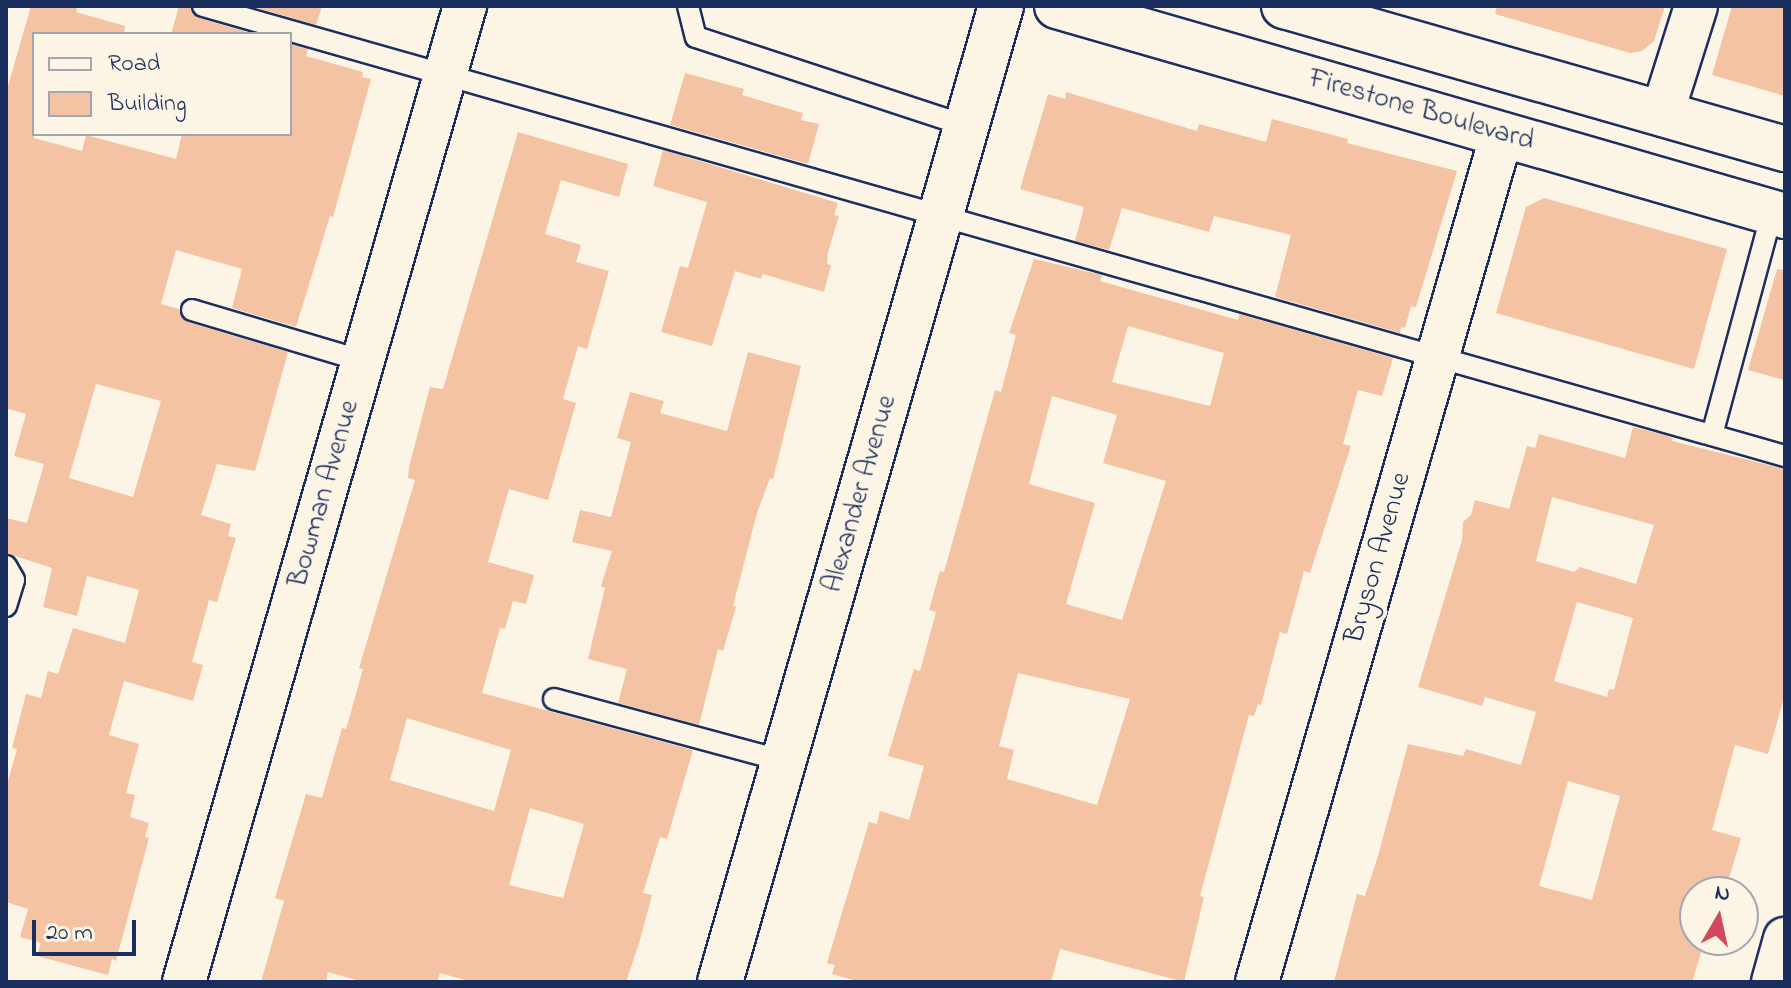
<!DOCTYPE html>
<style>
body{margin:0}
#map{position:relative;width:1791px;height:988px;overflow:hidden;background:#fcf5e5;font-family:"Indie Flower",sans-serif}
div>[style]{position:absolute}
.building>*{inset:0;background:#f4c3a4}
.roads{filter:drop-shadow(2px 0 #1b2f5e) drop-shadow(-2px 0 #1b2f5e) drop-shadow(0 2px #1b2f5e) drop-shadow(0 -2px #1b2f5e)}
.service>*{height:20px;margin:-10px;padding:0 10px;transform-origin:10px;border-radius:10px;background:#fcf5e5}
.minor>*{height:42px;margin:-21px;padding:0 21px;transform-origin:21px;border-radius:21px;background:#fcf5e5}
.tertiary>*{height:44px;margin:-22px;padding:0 22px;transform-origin:22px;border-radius:22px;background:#fcf5e5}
.primary>*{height:44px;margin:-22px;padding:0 22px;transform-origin:22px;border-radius:22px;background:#fcf5e5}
span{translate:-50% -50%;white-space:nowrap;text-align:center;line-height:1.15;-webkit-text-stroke:8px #fcf5e5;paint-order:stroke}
.street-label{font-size:28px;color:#1b2f5e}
.frame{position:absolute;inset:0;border:8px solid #1b2f5e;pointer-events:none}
.legend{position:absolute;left:32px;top:32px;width:260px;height:104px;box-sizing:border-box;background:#fcf5e5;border:2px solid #a2a6af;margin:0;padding:10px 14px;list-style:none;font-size:24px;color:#1b2f5e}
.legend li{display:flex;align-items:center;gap:16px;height:40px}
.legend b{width:40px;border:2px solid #a2a6af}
.north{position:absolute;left:1679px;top:876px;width:80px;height:80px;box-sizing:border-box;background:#fcf5e5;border:2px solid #a2a6af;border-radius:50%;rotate:9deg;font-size:22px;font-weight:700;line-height:32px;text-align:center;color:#1b2f5e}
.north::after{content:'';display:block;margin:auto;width:28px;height:36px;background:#d1495b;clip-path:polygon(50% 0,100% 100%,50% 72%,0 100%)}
.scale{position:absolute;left:32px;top:920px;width:104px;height:36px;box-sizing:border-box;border:4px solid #1b2f5e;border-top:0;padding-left:10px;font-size:24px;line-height:28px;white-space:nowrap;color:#1b2f5e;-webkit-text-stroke:6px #fcf5e5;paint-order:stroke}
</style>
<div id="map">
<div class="building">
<i style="clip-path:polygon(evenodd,31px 6px,78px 6px,76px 12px,125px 26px,124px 34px,34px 34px,34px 138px,82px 151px,86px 135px,176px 159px,182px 134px,290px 134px,290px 44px,308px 49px,306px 56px,363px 72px,362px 77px,371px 79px,333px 217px,330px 216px,296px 327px,232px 308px,242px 269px,176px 250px,161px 304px,179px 309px,188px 322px,288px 352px,255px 471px,217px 464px,201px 515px,231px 524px,228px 536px,236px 538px,217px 602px,209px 600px,192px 662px,203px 665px,193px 701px,124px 681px,109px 735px,139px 744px,126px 793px,135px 795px,130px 817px,149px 823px,145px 837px,149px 838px,116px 961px,112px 959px,108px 975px,37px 956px,41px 943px,20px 937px,28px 909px,6px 902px,6px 788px,17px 749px,12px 748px,26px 694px,41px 698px,48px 671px,58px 674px,73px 628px,125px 643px,139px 590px,87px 576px,77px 616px,43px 607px,52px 568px,6px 553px,6px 518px,27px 523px,44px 464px,14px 456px,26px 414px,6px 408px,6px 93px,31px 6px,96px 384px,161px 401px,133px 497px,69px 478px,96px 384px)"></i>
<i style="clip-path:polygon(179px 6px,190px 6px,199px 18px,254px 34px,171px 34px)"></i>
<i style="clip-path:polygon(251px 6px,322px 6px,316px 25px)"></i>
<i style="clip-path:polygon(1497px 6px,1665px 6px,1654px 41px,1642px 51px,1630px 53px,1495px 14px)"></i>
<i style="clip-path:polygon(1732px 6px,1785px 6px,1785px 96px,1712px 75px)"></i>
<i style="clip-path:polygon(685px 73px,744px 89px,742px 95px,803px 113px,801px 120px,819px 124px,808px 164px,670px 125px)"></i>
<i style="clip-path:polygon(1066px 92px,1197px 131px,1199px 124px,1266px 142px,1272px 119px,1348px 139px,1347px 143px,1457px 171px,1416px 307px,1411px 306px,1405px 328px,1401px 327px,1400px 333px,1275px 297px,1291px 235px,1214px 216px,1209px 232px,1122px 208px,1109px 250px,1075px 241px,1084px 207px,1020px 189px,1048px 94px,1065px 99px)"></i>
<i style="clip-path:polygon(evenodd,518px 132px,628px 164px,619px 197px,561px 180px,545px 234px,581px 245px,576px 262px,609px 271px,587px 349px,578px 346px,563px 399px,576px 403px,548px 500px,509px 489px,488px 562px,534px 575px,526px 604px,513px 601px,505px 629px,500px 628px,482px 693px,693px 750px,667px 839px,660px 837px,643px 893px,652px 895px,640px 940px,626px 982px,472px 982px,440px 973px,437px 982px,363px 982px,328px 972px,326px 982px,261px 982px,284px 901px,275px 898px,306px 794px,322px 798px,342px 728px,346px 729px,363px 669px,359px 668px,415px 480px,408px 478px,409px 467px,430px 387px,443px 389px,518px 132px,407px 718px,511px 750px,494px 811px,390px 780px,407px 718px,518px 132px,530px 808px,584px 824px,563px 898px,509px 885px,530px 808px)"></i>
<i style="clip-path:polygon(663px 150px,838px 203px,834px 215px,839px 216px,828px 252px,827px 264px,831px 265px,824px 292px,763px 274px,761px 279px,735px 271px,712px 346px,661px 332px,680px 266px,688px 268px,707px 202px,653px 186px)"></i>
<i style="clip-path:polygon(1544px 198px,1727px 249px,1694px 369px,1496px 313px,1526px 207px)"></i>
<i style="clip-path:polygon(evenodd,1034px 259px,1102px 275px,1100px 281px,1238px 320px,1239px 314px,1393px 358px,1382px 396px,1358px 390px,1343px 444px,1351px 446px,1310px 573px,1304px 571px,1287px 634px,1280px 632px,1261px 705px,1258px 704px,1254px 716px,1249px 715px,1200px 896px,1204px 897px,1184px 982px,1060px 949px,1051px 982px,860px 982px,832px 974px,835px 965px,827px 963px,869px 822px,877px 824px,880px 811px,909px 820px,924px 766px,888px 756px,914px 669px,920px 671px,936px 612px,929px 610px,940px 571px,944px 572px,995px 390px,1001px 392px,1016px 335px,1009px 333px,1034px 259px,1128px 326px,1224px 353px,1210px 406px,1112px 382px,1128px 326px,1034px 259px,1052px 396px,1117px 415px,1103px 463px,1166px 481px,1122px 620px,1066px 604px,1095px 503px,1029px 484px,1052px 396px,1034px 259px,1018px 673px,1130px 699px,1097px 805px,1007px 779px,1014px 750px,999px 746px,1018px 673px)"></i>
<i style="clip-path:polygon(1777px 269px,1785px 270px,1785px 380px,1748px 370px)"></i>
<i style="clip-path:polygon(748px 352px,801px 366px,773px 479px,770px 478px,757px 513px,733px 606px,736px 607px,723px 651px,718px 649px,699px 725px,618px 703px,627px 669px,588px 659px,605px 588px,601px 586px,612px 551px,572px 542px,580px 510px,611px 517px,631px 442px,617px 438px,630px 392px,664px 401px,660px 413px,727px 431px)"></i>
<i style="clip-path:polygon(evenodd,1633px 427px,1665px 435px,1673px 438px,1672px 441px,1785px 469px,1785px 694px,1768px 754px,1735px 745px,1712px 830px,1741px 838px,1725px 892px,1695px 892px,1695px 940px,1705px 940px,1692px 982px,1334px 982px,1357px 894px,1365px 896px,1378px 856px,1408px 744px,1463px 756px,1466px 749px,1521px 765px,1536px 712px,1485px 697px,1482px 706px,1418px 687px,1462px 540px,1463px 522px,1471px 515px,1475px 500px,1509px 509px,1527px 446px,1535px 448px,1539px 434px,1625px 458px,1633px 427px,1552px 497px,1654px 525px,1636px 584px,1580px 567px,1574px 572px,1536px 561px,1552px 497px,1633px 427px,1577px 602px,1633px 618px,1614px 690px,1609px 689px,1607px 697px,1554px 681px,1577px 602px,1633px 427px,1568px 781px,1620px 796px,1592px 900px,1539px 886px,1568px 781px)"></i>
</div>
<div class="roads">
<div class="service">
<i style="left:203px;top:6px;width:1645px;rotate:15.88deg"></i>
<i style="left:688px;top:6px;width:32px;rotate:76deg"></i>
<i style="left:696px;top:37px;width:285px;rotate:18.2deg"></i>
<i style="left:192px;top:310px;width:178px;rotate:16.6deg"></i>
<i style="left:1712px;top:435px;width:230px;rotate:-74.9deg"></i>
<i style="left:6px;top:566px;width:16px;rotate:60deg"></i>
<i style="left:14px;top:580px;width:27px;rotate:107deg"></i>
<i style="left:554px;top:699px;width:238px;rotate:15.1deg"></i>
</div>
<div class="minor">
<i style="left:1662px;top:114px;width:113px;rotate:-72.5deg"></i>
<i style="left:184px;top:982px;width:1016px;rotate:-73.94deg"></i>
<i style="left:1257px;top:982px;width:883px;rotate:-73.89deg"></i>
<i style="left:1773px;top:982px;width:45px;rotate:-74.4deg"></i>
</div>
<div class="tertiary">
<i style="left:720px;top:982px;width:1016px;rotate:-73.94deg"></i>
</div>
<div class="primary">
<i style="left:1057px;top:6px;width:758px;rotate:16.09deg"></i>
<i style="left:1284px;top:6px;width:521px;rotate:15.93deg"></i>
</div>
</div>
<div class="street-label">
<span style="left:1421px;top:111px;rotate:16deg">Firestone Boulevard</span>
<span style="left:325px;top:494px;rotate:-74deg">Bowman Avenue</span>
<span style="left:861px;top:494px;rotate:-74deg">Alexander Avenue</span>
<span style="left:1379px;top:558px;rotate:-74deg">Bryson Avenue</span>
</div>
<div class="frame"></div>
<ul class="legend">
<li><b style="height:10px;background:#fcf5e5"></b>Road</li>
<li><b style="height:22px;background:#f4c3a4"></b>Building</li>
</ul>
<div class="north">N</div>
<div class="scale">20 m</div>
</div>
